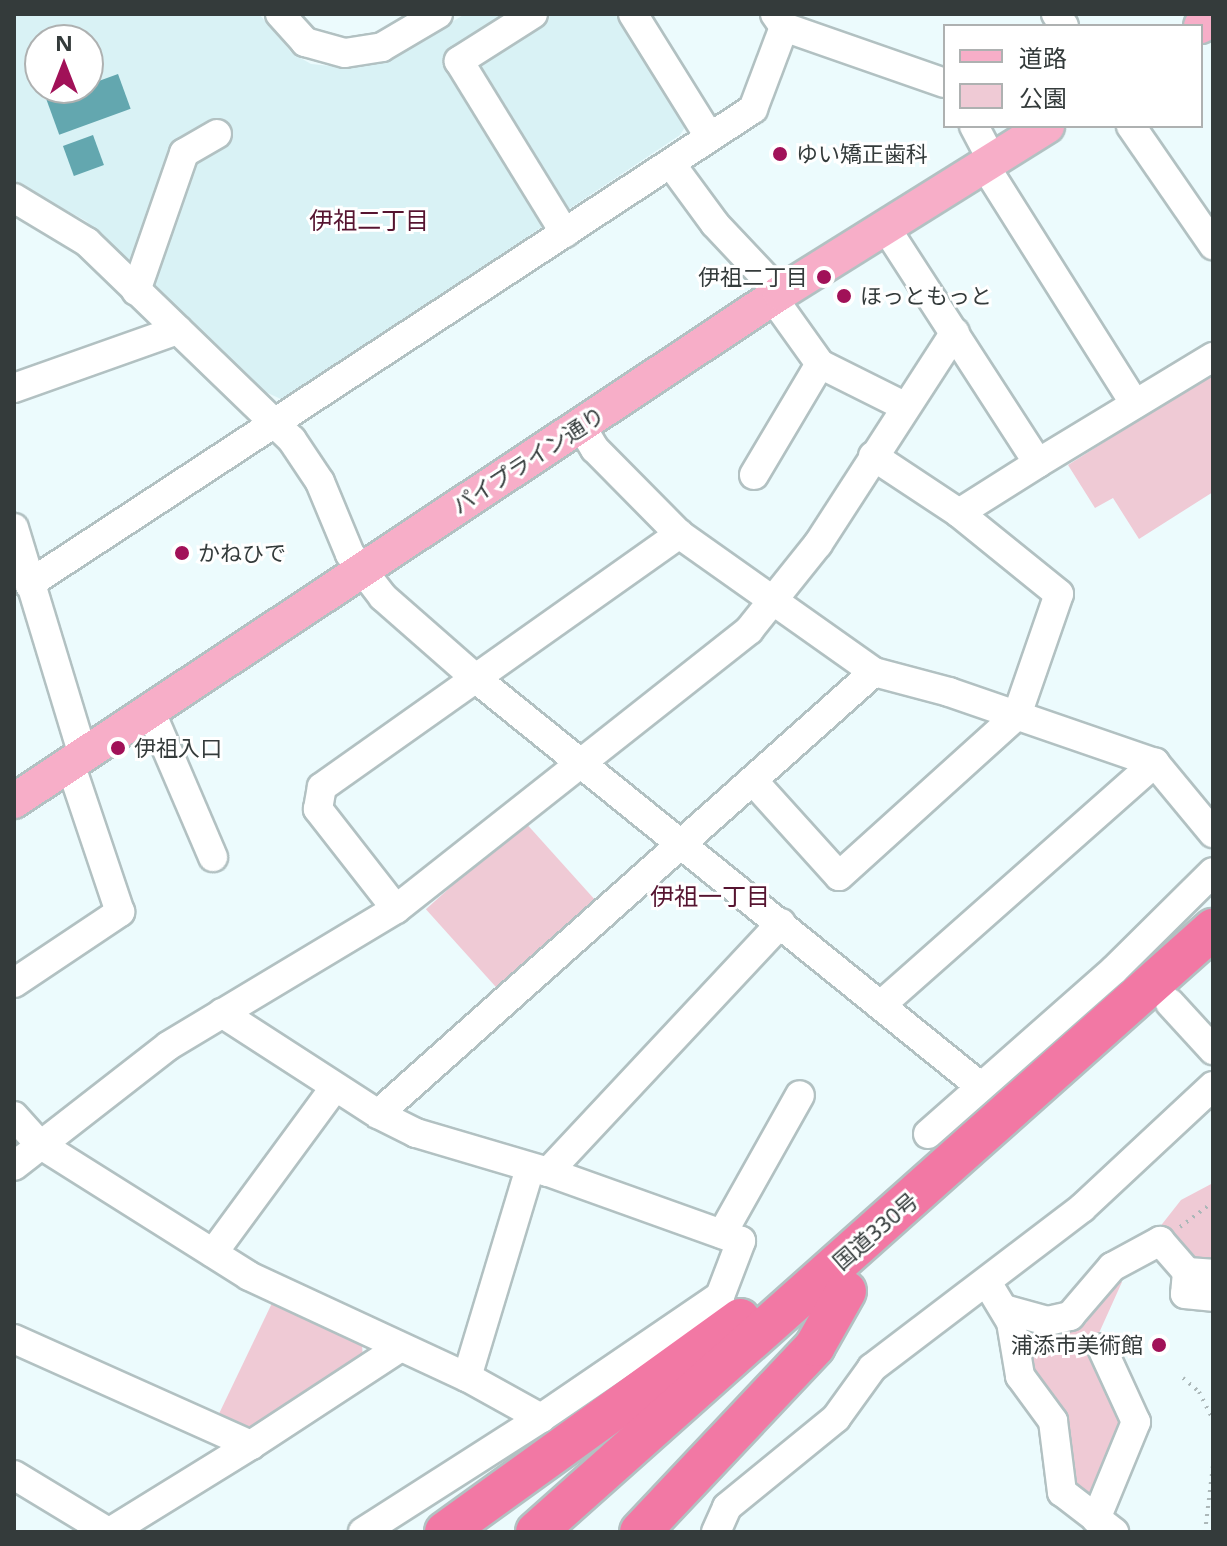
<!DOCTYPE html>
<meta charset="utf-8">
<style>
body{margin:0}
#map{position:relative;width:1227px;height:1546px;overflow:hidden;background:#ecfbfd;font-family:"Noto Sans","Noto Sans JP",sans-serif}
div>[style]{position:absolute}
.built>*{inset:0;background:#d9f2f5}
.green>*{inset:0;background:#efcad5;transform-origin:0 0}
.water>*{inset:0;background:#63a7af;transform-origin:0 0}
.path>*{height:4px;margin-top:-2px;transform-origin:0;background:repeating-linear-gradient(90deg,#abb7b8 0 2px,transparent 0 8px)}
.roads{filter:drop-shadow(2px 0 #b2c1c2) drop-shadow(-2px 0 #b2c1c2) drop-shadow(0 2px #b2c1c2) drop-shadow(0 -2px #b2c1c2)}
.minor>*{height:28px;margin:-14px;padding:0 14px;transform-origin:14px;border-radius:14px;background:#fff}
.major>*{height:34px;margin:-17px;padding:0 17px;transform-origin:17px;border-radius:17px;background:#f7aec8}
.highway>*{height:40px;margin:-20px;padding:0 20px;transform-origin:20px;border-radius:20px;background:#f278a4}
.dots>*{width:22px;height:22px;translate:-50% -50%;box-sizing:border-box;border:4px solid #fff;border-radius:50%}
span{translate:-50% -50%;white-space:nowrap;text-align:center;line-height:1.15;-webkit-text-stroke:6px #fff;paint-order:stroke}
.poi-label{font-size:22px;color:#343b3b}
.left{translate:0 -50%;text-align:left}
.right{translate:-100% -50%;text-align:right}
.street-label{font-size:22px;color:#343b3b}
.neighbourhood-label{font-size:24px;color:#561430}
.frame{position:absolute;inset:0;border:16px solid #343b3b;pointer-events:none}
.legend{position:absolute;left:943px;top:24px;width:260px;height:104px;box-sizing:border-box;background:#fff;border:2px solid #aeb1b1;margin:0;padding:10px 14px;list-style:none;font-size:24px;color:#343b3b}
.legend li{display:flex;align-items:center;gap:16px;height:40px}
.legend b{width:40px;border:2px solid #aeb1b1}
.north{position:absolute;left:24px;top:24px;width:80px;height:80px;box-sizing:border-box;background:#fff;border:2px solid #aeb1b1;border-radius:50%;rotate:0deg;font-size:22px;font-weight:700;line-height:32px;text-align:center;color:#343b3b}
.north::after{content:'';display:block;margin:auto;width:28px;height:36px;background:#a11158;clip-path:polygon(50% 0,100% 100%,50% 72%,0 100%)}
</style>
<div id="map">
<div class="built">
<i style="clip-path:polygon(evenodd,14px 14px,259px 14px,292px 53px,311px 64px,350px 68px,399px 54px,465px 14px,615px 14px,687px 124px,680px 135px,283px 400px,259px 389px,86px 221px,14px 182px,14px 14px,40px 40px,88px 40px,88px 88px,40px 88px,40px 40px)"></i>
</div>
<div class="green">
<i style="clip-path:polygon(1213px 373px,1213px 492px,1139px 539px,1113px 498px,1095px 508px,1068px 465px)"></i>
<i style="left:524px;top:821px;width:113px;height:132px;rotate:48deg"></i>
<i style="clip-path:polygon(1213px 1183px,1213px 1263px,1191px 1260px,1159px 1228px,1181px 1200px)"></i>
<i style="clip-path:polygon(1116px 1277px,1122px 1282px,1099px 1333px,1090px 1333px,1090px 1339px,1129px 1423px,1093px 1504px,1079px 1497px,1070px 1471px,1067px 1424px,1052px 1392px,1033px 1370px,1029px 1346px,1042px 1335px,1072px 1331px,1086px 1323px)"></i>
<i style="clip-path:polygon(273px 1301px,362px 1345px,363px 1358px,248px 1434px,216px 1420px)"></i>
</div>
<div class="water">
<i style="left:118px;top:74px;width:37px;height:76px;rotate:70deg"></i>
<i style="left:93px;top:135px;width:32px;height:32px;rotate:70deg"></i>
</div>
<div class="path">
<i style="left:1180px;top:1227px;width:41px;rotate:-37.1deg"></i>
<i style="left:1183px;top:1378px;width:21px;rotate:41deg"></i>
<i style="left:1199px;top:1392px;width:30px;rotate:63deg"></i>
<i style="left:1205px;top:1532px;width:67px;rotate:-83.2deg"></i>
</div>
<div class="roads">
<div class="minor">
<i style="left:280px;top:14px;width:38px;rotate:48deg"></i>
<i style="left:305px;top:42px;width:41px;rotate:15.4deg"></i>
<i style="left:345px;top:53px;width:37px;rotate:-9deg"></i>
<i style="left:382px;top:47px;width:65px;rotate:-30.5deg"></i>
<i style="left:533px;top:14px;width:88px;rotate:147.6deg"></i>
<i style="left:459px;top:61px;width:202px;rotate:58.4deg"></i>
<i style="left:633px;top:14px;width:144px;rotate:58.1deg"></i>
<i style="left:775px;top:14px;width:16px;rotate:55deg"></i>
<i style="left:784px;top:27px;width:170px;rotate:19.2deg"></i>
<i style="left:1056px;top:14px;width:14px;rotate:56deg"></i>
<i style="left:974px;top:126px;width:41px;rotate:62.2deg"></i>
<i style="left:1131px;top:126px;width:145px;rotate:55.4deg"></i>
<i style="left:671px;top:164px;width:74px;rotate:53.7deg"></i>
<i style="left:715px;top:224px;width:95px;rotate:46.7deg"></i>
<i style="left:985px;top:166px;width:281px;rotate:57.8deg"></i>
<i style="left:14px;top:198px;width:85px;rotate:31.1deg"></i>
<i style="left:87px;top:242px;width:285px;rotate:44deg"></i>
<i style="left:292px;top:440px;width:50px;rotate:56.3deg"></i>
<i style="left:320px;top:482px;width:78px;rotate:67.4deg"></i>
<i style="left:350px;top:554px;width:54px;rotate:52.5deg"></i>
<i style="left:383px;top:597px;width:121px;rotate:41.3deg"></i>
<i style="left:474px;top:677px;width:651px;rotate:38.95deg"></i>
<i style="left:886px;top:228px;width:280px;rotate:57.1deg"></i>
<i style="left:1038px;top:463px;width:205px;rotate:-31.2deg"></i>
<i style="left:136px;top:291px;width:146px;rotate:-70.8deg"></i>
<i style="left:184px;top:153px;width:38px;rotate:-30deg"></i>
<i style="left:773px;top:298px;width:81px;rotate:54.5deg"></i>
<i style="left:820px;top:364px;width:94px;rotate:26.6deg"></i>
<i style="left:14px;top:388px;width:174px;rotate:-19.5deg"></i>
<i style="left:581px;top:426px;width:27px;rotate:59deg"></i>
<i style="left:595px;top:449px;width:120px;rotate:45.3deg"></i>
<i style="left:679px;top:534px;width:239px;rotate:35.3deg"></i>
<i style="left:874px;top:672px;width:78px;rotate:14.9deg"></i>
<i style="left:949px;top:692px;width:218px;rotate:19deg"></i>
<i style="left:1155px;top:763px;width:91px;rotate:50.4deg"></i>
<i style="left:873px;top:456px;width:103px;rotate:33.5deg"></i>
<i style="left:959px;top:513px;width:93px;rotate:-32.3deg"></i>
<i style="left:754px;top:475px;width:129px;rotate:-59.3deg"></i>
<i style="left:14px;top:528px;width:237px;rotate:73.1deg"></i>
<i style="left:29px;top:584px;width:866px;rotate:-33.27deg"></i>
<i style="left:753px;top:109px;width:88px;rotate:-69.3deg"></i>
<i style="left:150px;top:710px;width:160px;rotate:66.8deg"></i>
<i style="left:755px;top:783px;width:125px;rotate:47.9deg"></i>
<i style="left:839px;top:876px;width:240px;rotate:-42.1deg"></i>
<i style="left:1017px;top:715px;width:128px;rotate:-70.9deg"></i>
<i style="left:1059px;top:594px;width:129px;rotate:-141deg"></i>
<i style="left:396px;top:909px;width:127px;rotate:-128deg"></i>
<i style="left:318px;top:809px;width:22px;rotate:-80deg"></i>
<i style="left:322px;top:787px;width:438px;rotate:-35.3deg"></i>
<i style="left:14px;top:983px;width:128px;rotate:-33.8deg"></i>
<i style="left:120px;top:912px;width:157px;rotate:-108.6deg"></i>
<i style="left:1170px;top:1003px;width:64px;rotate:47.5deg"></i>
<i style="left:881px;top:1005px;width:366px;rotate:-41.5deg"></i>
<i style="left:378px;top:1114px;width:664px;rotate:-41.71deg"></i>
<i style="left:14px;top:1116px;width:36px;rotate:48deg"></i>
<i style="left:38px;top:1143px;width:249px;rotate:32.2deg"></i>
<i style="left:249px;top:1276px;width:240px;rotate:24.9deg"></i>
<i style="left:467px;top:1377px;width:85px;rotate:29deg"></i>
<i style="left:541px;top:1418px;width:217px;rotate:-34.3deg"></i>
<i style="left:720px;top:1296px;width:59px;rotate:-69.1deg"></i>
<i style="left:741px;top:1241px;width:205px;rotate:-160.3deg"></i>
<i style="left:548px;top:1172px;width:138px;rotate:-163.5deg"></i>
<i style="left:416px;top:1133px;width:42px;rotate:-153.4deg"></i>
<i style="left:378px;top:1114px;width:186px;rotate:-147.1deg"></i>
<i style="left:928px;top:1134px;width:248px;rotate:-41.4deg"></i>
<i style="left:1114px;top:970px;width:139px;rotate:-44.7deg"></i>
<i style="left:14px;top:1166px;width:195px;rotate:-37.9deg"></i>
<i style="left:168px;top:1046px;width:266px;rotate:-31deg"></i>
<i style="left:396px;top:909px;width:450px;rotate:-38.3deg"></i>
<i style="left:749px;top:630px;width:110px;rotate:-51.3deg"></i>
<i style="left:818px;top:544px;width:252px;rotate:-57.1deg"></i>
<i style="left:548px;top:1172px;width:341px;rotate:-46.9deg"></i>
<i style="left:722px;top:1234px;width:159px;rotate:-60.7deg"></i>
<i style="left:213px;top:1253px;width:206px;rotate:-53.7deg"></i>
<i style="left:1187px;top:1272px;width:26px;rotate:4deg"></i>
<i style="left:988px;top:1284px;width:44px;rotate:58.8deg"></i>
<i style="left:1011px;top:1322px;width:55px;rotate:80.5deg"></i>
<i style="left:1020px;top:1376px;width:56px;rotate:53.7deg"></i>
<i style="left:1053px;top:1421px;width:72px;rotate:82.8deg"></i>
<i style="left:1062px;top:1492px;width:66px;rotate:37.6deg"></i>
<i style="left:1004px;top:1309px;width:46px;rotate:15.3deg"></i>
<i style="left:1048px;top:1321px;width:23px;rotate:-13deg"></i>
<i style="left:1070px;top:1316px;width:65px;rotate:-49.4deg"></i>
<i style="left:1112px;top:1267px;width:55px;rotate:-28.4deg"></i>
<i style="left:1160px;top:1241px;width:41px;rotate:48.9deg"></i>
<i style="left:1187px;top:1272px;width:22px;rotate:95deg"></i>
<i style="left:1185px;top:1294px;width:28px;rotate:6deg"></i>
<i style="left:14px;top:1339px;width:260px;rotate:24.1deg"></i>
<i style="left:251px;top:1445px;width:177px;rotate:-33.2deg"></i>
<i style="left:467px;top:1377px;width:218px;rotate:-73.2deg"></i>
<i style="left:14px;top:1475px;width:110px;rotate:31.2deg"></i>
<i style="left:1096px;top:1519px;width:105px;rotate:-67.6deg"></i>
<i style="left:1136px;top:1422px;width:81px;rotate:-114.7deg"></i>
<i style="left:110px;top:1532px;width:166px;rotate:-31.7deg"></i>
<i style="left:363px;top:1532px;width:211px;rotate:-32.6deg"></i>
<i style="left:716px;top:1532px;width:27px;rotate:-66deg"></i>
<i style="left:727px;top:1507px;width:141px;rotate:-39.2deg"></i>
<i style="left:836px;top:1418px;width:62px;rotate:-54.2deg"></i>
<i style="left:872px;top:1368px;width:264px;rotate:-37.3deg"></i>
<i style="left:1082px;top:1208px;width:179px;rotate:-43deg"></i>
</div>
<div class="major">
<i style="left:1201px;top:26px;width:14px;rotate:-34deg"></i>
<i style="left:14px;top:801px;width:919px;rotate:-33.55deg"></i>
<i style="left:780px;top:293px;width:315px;rotate:-32deg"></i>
</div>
<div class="highway">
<i style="left:445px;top:1532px;width:364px;rotate:-35.8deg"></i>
<i style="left:536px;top:1532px;width:907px;rotate:-41.69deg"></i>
<i style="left:640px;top:1532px;width:255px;rotate:-46.7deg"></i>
<i style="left:815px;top:1346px;width:63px;rotate:-60.6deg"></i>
</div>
</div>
<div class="dots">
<i style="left:780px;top:154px;background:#a11158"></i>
<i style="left:824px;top:277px;background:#a11158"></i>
<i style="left:844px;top:296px;background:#a11158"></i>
<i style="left:182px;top:553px;background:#a11158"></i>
<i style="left:118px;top:748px;background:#a11158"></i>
<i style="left:1159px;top:1345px;background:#a11158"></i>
</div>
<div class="poi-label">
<span class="left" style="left:796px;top:154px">ゆい矯正歯科</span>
<span class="right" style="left:808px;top:277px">伊祖二丁目</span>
<span class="left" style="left:860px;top:296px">ほっともっと</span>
<span class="left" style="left:198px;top:553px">かねひで</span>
<span class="left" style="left:134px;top:748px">伊祖入口</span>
<span class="right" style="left:1143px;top:1345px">浦添市美術館</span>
</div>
<div class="street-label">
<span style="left:528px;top:460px;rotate:-33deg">パイプライン通り</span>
<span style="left:875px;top:1231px;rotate:-41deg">国道330号</span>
</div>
<div class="neighbourhood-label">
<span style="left:369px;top:220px">伊祖二丁目</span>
<span style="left:710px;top:896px">伊祖一丁目</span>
</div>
<div class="frame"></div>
<ul class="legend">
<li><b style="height:10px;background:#f7aec8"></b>道路</li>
<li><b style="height:22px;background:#efcad5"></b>公園</li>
</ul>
<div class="north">N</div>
</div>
